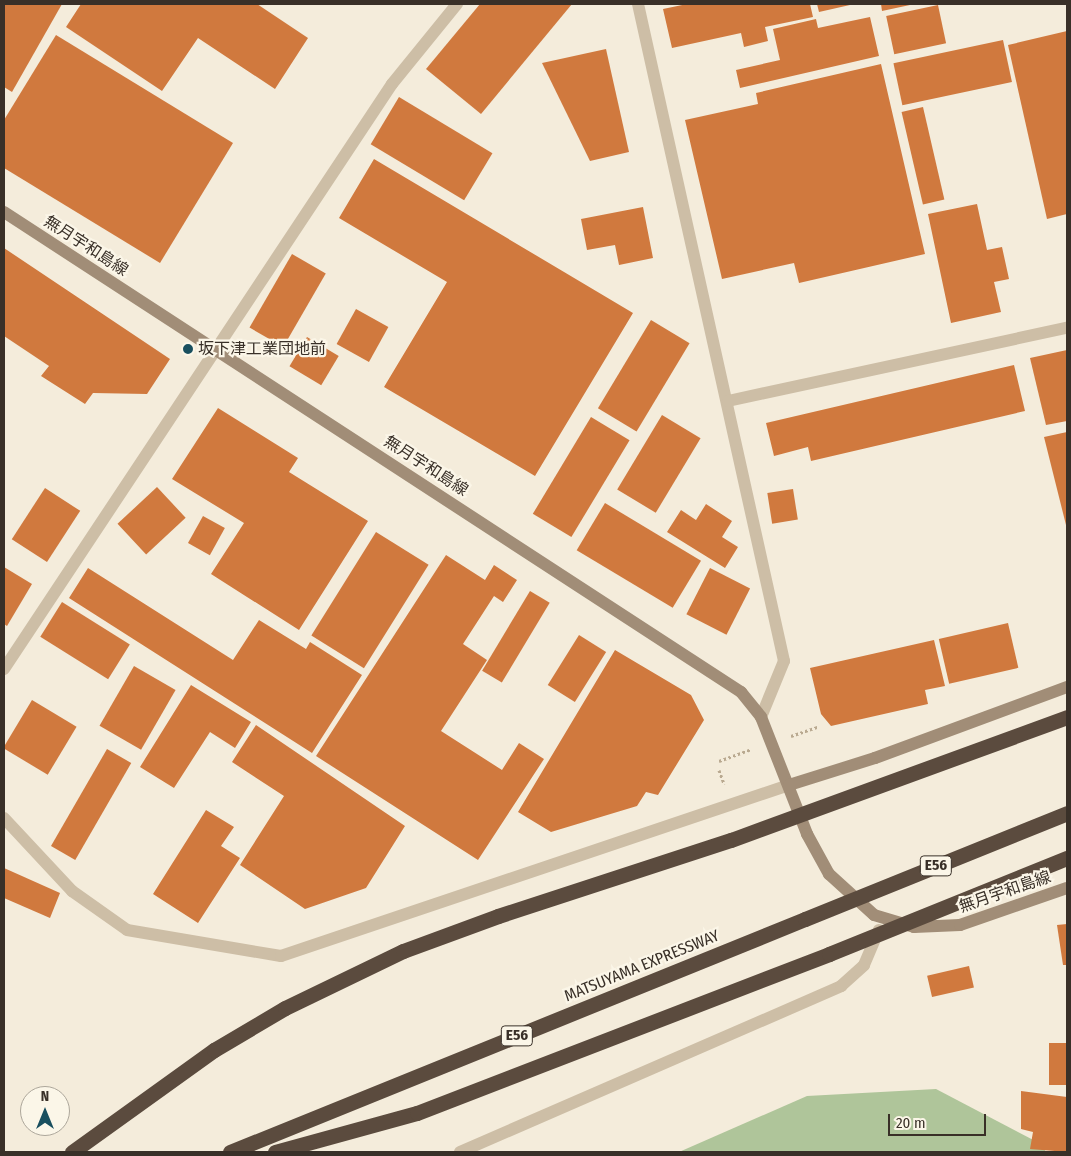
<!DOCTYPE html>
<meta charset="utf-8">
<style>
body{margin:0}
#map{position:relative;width:1071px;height:1156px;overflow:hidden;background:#f4ecdb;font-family:"Fira Sans Condensed","Noto Sans JP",sans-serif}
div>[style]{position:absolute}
.green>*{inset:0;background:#afc59a}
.building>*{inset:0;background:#d0793e;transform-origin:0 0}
.path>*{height:3px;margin-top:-1.5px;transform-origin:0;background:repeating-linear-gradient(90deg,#b9a990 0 2.5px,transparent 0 5px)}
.service>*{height:12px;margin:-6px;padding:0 6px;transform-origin:6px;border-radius:6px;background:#cdbea6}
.minor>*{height:12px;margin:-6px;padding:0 6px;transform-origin:6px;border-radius:6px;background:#cdbea6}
.secondary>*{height:12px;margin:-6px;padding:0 6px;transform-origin:6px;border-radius:6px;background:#a18d77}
.motorway>*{height:15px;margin:-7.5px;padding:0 7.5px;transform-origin:7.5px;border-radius:7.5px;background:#5b4b3e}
.motorway-bridge>*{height:15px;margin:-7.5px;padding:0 7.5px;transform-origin:7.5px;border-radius:7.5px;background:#5b4b3e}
.dots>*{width:14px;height:14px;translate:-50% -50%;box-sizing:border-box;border:2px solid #fbf6e8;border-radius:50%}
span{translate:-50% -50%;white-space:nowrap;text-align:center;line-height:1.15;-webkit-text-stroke:4.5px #fbf6e8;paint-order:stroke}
.shield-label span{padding:1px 4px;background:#fbf6e8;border:1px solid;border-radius:4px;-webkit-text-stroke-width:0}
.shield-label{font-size:15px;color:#393028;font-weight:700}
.street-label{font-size:16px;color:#393028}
.poi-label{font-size:16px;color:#393028}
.left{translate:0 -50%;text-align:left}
.frame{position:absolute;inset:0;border:5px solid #393028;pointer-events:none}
.north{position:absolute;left:20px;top:1086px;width:50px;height:50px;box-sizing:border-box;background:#fbf6e8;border:1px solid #ada79b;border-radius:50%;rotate:0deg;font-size:14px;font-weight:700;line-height:20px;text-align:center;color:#393028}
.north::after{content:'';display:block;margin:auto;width:18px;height:22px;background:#194f5e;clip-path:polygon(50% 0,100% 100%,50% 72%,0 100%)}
.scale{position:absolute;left:888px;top:1114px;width:98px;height:22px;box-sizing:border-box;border:2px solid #393028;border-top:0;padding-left:6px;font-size:15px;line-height:18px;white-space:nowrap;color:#393028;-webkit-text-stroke:4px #fbf6e8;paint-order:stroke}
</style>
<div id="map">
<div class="green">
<i style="clip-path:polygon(936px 1089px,1041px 1144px,1046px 1152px,679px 1152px,807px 1096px)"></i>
</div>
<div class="building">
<i style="clip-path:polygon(4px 4px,62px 4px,12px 92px,4px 87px)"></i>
<i style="clip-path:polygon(81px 4px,257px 4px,308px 38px,275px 89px,198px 38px,162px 91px,66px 27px)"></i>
<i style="clip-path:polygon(480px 4px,572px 4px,481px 114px,426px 69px)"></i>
<i style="clip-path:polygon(687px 4px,810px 4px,813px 17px,765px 27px,768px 41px,744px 47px,741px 33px,672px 48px,663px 9px)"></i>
<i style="clip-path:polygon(817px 4px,850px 4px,850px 5px,819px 12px)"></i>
<i style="clip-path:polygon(881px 4px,910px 4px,910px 5px,882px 11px)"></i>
<i style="left:938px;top:5px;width:39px;height:53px;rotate:78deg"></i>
<i style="clip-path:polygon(870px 17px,879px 56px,740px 88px,736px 70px,780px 60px,773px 29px,816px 19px,818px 28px)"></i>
<i style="clip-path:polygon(1067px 31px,1067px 214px,1047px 219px,1008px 45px)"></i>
<i style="clip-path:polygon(56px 35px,233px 143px,160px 263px,4px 168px,4px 120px)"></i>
<i style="left:1003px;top:40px;width:43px;height:112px;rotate:78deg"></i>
<i style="clip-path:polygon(606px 49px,629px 152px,590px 161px,542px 63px)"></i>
<i style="clip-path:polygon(881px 64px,925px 254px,799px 283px,794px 263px,722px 279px,685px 120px,758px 104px,756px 93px)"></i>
<i style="left:399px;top:97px;width:109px;height:55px;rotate:31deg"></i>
<i style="left:923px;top:107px;width:95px;height:22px;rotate:77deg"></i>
<i style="clip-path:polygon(374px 159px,633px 313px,535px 476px,384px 387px,447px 282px,339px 218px)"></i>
<i style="clip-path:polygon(977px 204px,987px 250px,1002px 247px,1009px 279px,994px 282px,1001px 312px,951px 323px,928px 214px)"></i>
<i style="clip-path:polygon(643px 207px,653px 258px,619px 265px,615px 245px,587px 250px,581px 219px)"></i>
<i style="clip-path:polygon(4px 248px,170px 359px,147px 394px,93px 393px,85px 404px,41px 376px,49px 366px,4px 336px)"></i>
<i style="left:292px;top:254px;width:39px;height:85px;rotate:30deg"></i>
<i style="left:356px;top:309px;width:37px;height:40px;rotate:29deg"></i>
<i style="left:651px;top:320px;width:45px;height:103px;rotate:31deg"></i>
<i style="left:307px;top:337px;width:37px;height:34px;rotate:31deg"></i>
<i style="clip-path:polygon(1067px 350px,1067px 421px,1046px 425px,1030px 358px)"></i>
<i style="clip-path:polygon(1014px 365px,1025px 411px,811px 461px,808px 447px,774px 456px,766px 423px)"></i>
<i style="clip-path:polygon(218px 408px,298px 458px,289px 472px,368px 521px,299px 630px,211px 574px,244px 523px,172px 479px)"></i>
<i style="left:662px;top:415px;width:45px;height:87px;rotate:31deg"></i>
<i style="left:591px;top:417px;width:45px;height:113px;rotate:31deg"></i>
<i style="clip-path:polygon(1067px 432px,1067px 529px,1044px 437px)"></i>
<i style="left:157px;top:487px;width:42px;height:54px;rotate:47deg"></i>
<i style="left:45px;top:488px;width:42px;height:61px;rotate:33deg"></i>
<i style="left:793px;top:489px;width:31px;height:26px;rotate:81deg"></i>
<i style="left:605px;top:503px;width:112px;height:55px;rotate:31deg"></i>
<i style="clip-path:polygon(706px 504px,732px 521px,722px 537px,738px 547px,725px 568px,667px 532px,681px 510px,696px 520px)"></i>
<i style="left:203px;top:516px;width:25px;height:31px;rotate:29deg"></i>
<i style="left:376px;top:532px;width:62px;height:122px;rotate:32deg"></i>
<i style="clip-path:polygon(446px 555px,485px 580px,494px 565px,517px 580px,503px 602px,494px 596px,463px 644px,487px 660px,441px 731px,502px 770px,519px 743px,544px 759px,478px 860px,316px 756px)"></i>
<i style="clip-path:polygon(4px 567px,32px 584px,7px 626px,4px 624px)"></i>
<i style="clip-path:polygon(88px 568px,233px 660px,259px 620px,306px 649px,310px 642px,362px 675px,312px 753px,69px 598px)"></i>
<i style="left:710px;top:568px;width:45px;height:52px;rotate:27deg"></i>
<i style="left:530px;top:591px;width:23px;height:93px;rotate:31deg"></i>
<i style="left:62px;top:602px;width:80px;height:41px;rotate:32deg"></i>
<i style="left:1008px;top:623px;width:46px;height:71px;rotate:77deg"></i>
<i style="left:579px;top:635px;width:32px;height:59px;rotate:32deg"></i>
<i style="clip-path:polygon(934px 640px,945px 686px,925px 690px,928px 704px,831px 726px,821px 714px,810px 668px)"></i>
<i style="clip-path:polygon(615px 650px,691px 695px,704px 720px,658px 795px,646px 792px,637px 806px,551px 832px,518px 812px)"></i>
<i style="left:134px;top:666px;width:48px;height:69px;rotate:30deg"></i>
<i style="clip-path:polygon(191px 685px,251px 722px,235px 748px,210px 732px,174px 788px,140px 767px)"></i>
<i style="left:32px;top:700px;width:52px;height:56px;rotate:31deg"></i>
<i style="clip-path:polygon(256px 725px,405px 826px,366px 888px,305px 909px,240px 865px,284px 796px,232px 762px)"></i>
<i style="left:107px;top:749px;width:28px;height:112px;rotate:30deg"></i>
<i style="clip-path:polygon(206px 810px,234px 827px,221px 846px,240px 858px,198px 923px,153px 894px)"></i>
<i style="clip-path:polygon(4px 868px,60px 893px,50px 918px,4px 898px)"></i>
<i style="clip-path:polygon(1067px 924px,1067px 965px,1063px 965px,1057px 925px)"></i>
<i style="left:969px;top:966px;width:22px;height:43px;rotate:77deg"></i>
<i style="left:1067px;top:1043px;width:42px;height:18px;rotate:90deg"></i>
<i style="clip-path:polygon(1021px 1091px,1067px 1097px,1067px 1152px,1030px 1149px,1033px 1132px,1021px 1129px)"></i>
</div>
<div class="path">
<i style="left:791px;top:736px;width:28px;rotate:-19deg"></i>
<i style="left:719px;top:761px;width:33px;rotate:-20deg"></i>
<i style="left:719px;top:770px;width:15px;rotate:70deg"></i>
</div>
<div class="service">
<i style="left:460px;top:1152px;width:416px;rotate:-23.5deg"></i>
<i style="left:841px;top:986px;width:31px;rotate:-42deg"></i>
<i style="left:864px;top:965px;width:38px;rotate:-67deg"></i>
</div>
<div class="minor">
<i style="left:638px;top:4px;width:673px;rotate:77.47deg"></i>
<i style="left:784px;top:661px;width:61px;rotate:112.3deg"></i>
<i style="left:728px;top:401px;width:347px;rotate:-12.2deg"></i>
<i style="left:4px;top:669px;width:702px;rotate:-56.45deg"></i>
<i style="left:392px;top:84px;width:103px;rotate:-50.9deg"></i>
<i style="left:4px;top:818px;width:100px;rotate:47deg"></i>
<i style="left:72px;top:891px;width:67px;rotate:35.3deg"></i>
<i style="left:127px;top:930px;width:156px;rotate:9.6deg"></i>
<i style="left:281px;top:956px;width:536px;rotate:-18.6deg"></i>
</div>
<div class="secondary">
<i style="left:4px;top:212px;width:880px;rotate:33.08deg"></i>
<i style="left:741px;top:692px;width:32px;rotate:51deg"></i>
<i style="left:761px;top:717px;width:126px;rotate:68.5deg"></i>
<i style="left:807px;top:834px;width:46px;rotate:61.2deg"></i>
<i style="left:829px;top:874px;width:61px;rotate:42.3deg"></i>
<i style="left:874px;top:915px;width:42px;rotate:16.7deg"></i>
<i style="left:914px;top:927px;width:46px;rotate:-2.5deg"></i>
<i style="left:960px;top:925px;width:113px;rotate:-19.1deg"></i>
<i style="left:789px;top:785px;width:90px;rotate:-17.4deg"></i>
<i style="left:875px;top:758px;width:205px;rotate:-20.3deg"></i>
</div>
<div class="motorway">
<i style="left:72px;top:1152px;width:175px;rotate:-35.7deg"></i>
<i style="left:214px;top:1050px;width:82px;rotate:-30.6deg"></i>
<i style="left:285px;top:1008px;width:131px;rotate:-25.8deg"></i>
<i style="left:403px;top:951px;width:101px;rotate:-20.2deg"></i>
<i style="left:498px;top:916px;width:245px;rotate:-18.1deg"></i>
<i style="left:230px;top:1152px;width:620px;rotate:-22.06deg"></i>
<i style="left:275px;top:1152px;width:147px;rotate:-15.4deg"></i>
<i style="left:417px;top:1113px;width:442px;rotate:-21.1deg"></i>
</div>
<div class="motorway-bridge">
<i style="left:731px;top:840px;width:358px;rotate:-20.1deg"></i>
<i style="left:805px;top:919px;width:283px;rotate:-22deg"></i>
<i style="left:829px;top:954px;width:257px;rotate:-22deg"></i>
</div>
<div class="dots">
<i style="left:188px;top:349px;background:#194f5e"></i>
</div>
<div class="shield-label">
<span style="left:936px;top:866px">E56</span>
<span style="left:517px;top:1036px">E56</span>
</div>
<div class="street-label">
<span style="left:86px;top:246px;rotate:33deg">無月宇和島線</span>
<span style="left:426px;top:466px;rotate:33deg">無月宇和島線</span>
<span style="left:1005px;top:892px;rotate:-19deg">無月宇和島線</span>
<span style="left:642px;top:966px;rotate:-22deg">MATSUYAMA EXPRESSWAY</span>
</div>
<div class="poi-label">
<span class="left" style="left:198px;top:349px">坂下津工業団地前</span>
</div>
<div class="frame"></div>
<div class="north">N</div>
<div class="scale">20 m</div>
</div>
